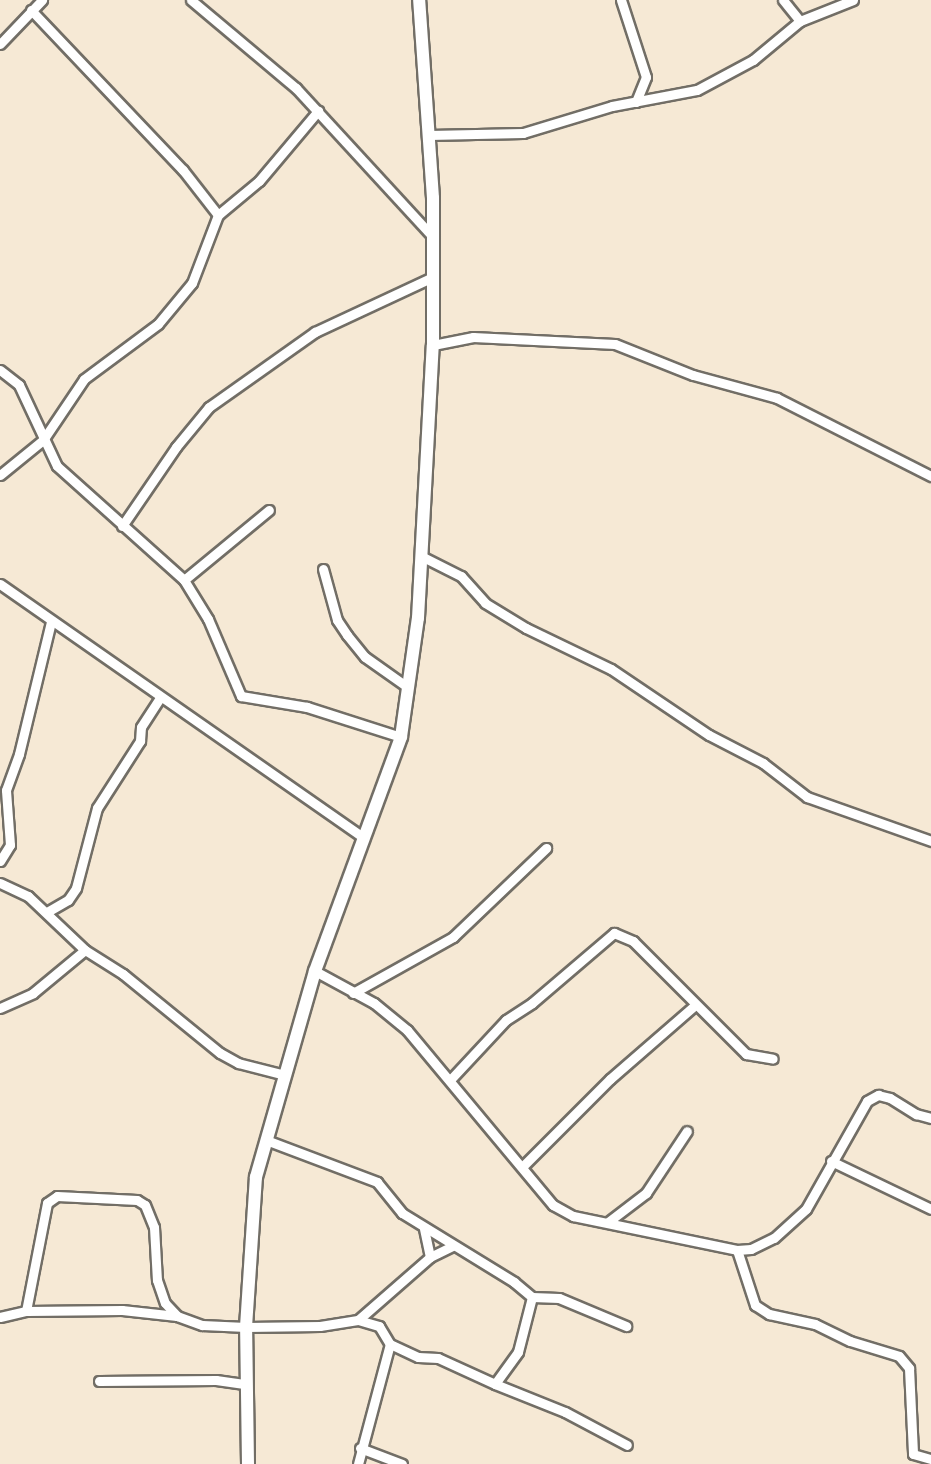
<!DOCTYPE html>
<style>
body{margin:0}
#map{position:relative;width:931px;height:1464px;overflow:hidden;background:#f6e9d5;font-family:Sriracha,sans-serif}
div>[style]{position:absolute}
.roads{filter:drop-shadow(2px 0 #726e66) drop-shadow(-2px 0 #726e66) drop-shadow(0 2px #726e66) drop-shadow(0 -2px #726e66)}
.minor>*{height:9px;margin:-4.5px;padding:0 4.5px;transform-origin:4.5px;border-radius:4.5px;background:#fff}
.tertiary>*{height:12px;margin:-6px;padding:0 6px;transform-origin:6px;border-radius:6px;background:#fff}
span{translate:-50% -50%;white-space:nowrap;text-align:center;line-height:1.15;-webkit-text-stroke:5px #fff;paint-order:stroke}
</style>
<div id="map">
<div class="roads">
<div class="minor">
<i style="left:191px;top:0;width:137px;rotate:40deg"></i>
<i style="left:296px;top:88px;width:202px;rotate:47.4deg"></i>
<i style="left:621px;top:0;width:81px;rotate:72deg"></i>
<i style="left:646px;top:77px;width:27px;rotate:112deg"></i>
<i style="left:783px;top:0;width:27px;rotate:51deg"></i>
<i style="left:31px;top:10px;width:221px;rotate:46.5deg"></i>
<i style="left:183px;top:170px;width:57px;rotate:52.1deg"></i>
<i style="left:0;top:44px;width:61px;rotate:-46.3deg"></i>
<i style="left:429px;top:135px;width:94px;rotate:-1.2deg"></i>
<i style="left:523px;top:133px;width:93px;rotate:-16.9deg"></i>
<i style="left:612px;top:106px;width:86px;rotate:-10.7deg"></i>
<i style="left:697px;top:90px;width:64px;rotate:-28.2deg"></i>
<i style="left:753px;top:60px;width:61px;rotate:-39.7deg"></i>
<i style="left:800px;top:21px;width:57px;rotate:-21.6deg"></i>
<i style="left:433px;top:345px;width:41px;rotate:-11.3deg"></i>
<i style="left:473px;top:337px;width:142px;rotate:2.8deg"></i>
<i style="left:615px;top:344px;width:84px;rotate:21.7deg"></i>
<i style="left:693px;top:375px;width:87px;rotate:15.3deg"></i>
<i style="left:777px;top:398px;width:173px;rotate:26.9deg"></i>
<i style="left:0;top:370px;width:24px;rotate:38deg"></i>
<i style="left:19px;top:385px;width:89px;rotate:64.9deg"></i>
<i style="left:57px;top:466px;width:171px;rotate:41.9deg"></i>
<i style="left:184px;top:580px;width:46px;rotate:58.4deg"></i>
<i style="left:208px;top:619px;width:84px;rotate:66.8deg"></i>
<i style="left:241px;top:696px;width:67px;rotate:9.5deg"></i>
<i style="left:307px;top:707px;width:99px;rotate:17.7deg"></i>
<i style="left:0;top:475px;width:55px;rotate:-39.1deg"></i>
<i style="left:43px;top:440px;width:73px;rotate:-56.1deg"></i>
<i style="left:84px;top:379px;width:92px;rotate:-36.6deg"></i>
<i style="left:158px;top:324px;width:53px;rotate:-50.3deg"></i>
<i style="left:192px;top:283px;width:73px;rotate:-69.1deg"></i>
<i style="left:218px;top:215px;width:53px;rotate:-39.7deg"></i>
<i style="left:259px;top:181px;width:92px;rotate:-49.9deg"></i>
<i style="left:122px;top:526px;width:96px;rotate:-55.6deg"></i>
<i style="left:176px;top:447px;width:52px;rotate:-50.5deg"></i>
<i style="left:209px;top:407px;width:130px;rotate:-35.3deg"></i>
<i style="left:315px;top:332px;width:130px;rotate:-25deg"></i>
<i style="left:421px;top:556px;width:45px;rotate:26.6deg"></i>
<i style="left:461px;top:576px;width:36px;rotate:48deg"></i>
<i style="left:485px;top:603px;width:48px;rotate:31.4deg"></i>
<i style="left:526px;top:628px;width:94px;rotate:25.8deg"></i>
<i style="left:611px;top:669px;width:118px;rotate:34deg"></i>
<i style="left:709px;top:735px;width:61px;rotate:27.4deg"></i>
<i style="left:763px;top:763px;width:56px;rotate:37.7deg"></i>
<i style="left:807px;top:797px;width:132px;rotate:19.5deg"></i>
<i style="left:323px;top:569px;width:53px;rotate:74.6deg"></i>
<i style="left:337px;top:620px;width:18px;rotate:56deg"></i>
<i style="left:347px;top:635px;width:28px;rotate:51deg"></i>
<i style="left:365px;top:657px;width:50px;rotate:35.3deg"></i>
<i style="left:184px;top:580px;width:110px;rotate:-39.5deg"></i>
<i style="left:0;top:584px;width:444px;rotate:34.9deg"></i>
<i style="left:0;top:861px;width:19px;rotate:-58deg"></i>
<i style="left:10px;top:845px;width:55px;rotate:-94.2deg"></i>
<i style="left:6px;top:790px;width:38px;rotate:-70deg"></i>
<i style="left:19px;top:754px;width:136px;rotate:-76.4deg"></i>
<i style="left:0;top:883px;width:31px;rotate:25deg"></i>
<i style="left:28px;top:896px;width:79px;rotate:43.5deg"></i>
<i style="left:85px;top:950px;width:45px;rotate:32.3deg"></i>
<i style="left:123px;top:974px;width:125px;rotate:39.2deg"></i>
<i style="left:220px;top:1053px;width:21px;rotate:29deg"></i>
<i style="left:238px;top:1063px;width:49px;rotate:14.3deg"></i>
<i style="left:47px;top:912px;width:24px;rotate:-30deg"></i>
<i style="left:68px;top:900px;width:14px;rotate:-56deg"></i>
<i style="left:76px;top:888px;width:83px;rotate:-75.3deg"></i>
<i style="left:97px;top:808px;width:80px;rotate:-57.3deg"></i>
<i style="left:140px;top:741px;width:14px;rotate:-86deg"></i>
<i style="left:141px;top:727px;width:35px;rotate:-57deg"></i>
<i style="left:315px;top:971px;width:67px;rotate:28.5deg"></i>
<i style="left:374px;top:1003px;width:43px;rotate:39.3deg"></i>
<i style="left:407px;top:1030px;width:228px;rotate:50.2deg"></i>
<i style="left:553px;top:1205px;width:23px;rotate:29deg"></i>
<i style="left:573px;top:1216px;width:167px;rotate:11.7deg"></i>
<i style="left:737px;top:1250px;width:14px;rotate:-4deg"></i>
<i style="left:751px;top:1249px;width:25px;rotate:-26deg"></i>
<i style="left:774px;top:1238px;width:43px;rotate:-42.2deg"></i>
<i style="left:806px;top:1209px;width:124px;rotate:-60.5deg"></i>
<i style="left:867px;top:1101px;width:13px;rotate:-29deg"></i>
<i style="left:878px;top:1095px;width:12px;rotate:14deg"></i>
<i style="left:890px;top:1098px;width:31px;rotate:32deg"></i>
<i style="left:916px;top:1114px;width:16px;rotate:15deg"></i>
<i style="left:353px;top:993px;width:115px;rotate:-29.2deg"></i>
<i style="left:453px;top:937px;width:129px;rotate:-43.7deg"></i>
<i style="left:0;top:1008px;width:36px;rotate:-24deg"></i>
<i style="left:33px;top:993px;width:67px;rotate:-39.6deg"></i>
<i style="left:450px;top:1080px;width:82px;rotate:-47deg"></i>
<i style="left:506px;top:1020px;width:31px;rotate:-33deg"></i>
<i style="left:532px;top:1003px;width:108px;rotate:-40.5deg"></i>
<i style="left:614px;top:933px;width:21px;rotate:23deg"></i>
<i style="left:633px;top:941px;width:160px;rotate:45deg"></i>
<i style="left:746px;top:1054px;width:27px;rotate:10deg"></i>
<i style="left:266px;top:1140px;width:119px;rotate:20.7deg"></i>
<i style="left:377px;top:1182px;width:40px;rotate:51deg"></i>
<i style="left:402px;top:1213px;width:132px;rotate:31.6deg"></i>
<i style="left:514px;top:1282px;width:23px;rotate:40deg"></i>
<i style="left:532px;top:1297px;width:57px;rotate:104.3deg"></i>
<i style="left:518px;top:1352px;width:39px;rotate:126deg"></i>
<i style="left:495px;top:1384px;width:75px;rotate:21.8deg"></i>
<i style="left:565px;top:1412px;width:70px;rotate:28deg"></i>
<i style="left:831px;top:1161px;width:111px;rotate:25.6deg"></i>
<i style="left:523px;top:1166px;width:123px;rotate:-45deg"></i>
<i style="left:610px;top:1079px;width:113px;rotate:-41deg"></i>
<i style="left:608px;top:1222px;width:48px;rotate:-37.3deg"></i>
<i style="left:646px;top:1193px;width:74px;rotate:-56.5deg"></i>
<i style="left:737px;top:1250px;width:58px;rotate:71.9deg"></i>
<i style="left:755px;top:1305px;width:17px;rotate:33deg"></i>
<i style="left:769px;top:1314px;width:47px;rotate:12.3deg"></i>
<i style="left:815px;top:1324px;width:39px;rotate:26deg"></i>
<i style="left:850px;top:1341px;width:51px;rotate:17deg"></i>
<i style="left:899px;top:1356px;width:16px;rotate:50deg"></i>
<i style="left:909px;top:1368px;width:86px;rotate:87.3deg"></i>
<i style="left:913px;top:1454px;width:19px;rotate:16deg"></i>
<i style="left:430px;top:1257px;width:25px;rotate:-26deg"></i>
<i style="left:532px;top:1297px;width:27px;rotate:2deg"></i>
<i style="left:559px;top:1298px;width:73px;rotate:22.7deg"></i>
<i style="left:26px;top:1311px;width:110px;rotate:-79deg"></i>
<i style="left:47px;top:1203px;width:12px;rotate:-35deg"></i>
<i style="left:57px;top:1196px;width:80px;rotate:2.9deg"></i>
<i style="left:137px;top:1200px;width:9px;rotate:32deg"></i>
<i style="left:145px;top:1205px;width:24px;rotate:68deg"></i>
<i style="left:154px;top:1227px;width:53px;rotate:86.8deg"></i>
<i style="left:157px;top:1280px;width:24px;rotate:71deg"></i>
<i style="left:165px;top:1303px;width:18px;rotate:47deg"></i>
<i style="left:0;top:1317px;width:28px;rotate:-13deg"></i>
<i style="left:27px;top:1311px;width:95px;rotate:-0.6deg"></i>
<i style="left:122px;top:1310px;width:55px;rotate:6.2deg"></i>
<i style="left:177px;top:1316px;width:27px;rotate:20deg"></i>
<i style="left:202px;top:1325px;width:44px;rotate:2.6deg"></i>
<i style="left:246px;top:1327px;width:74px;rotate:-0.8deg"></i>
<i style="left:320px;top:1326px;width:38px;rotate:-9deg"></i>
<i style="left:358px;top:1320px;width:22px;rotate:16deg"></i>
<i style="left:379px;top:1326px;width:21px;rotate:59deg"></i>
<i style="left:390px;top:1344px;width:31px;rotate:25deg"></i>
<i style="left:418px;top:1357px;width:20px;rotate:3deg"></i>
<i style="left:438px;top:1358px;width:63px;rotate:24.5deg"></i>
<i style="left:358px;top:1320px;width:96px;rotate:-41.2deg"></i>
<i style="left:430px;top:1257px;width:29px;rotate:-102deg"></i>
<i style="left:99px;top:1381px;width:117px;rotate:-0.5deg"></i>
<i style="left:216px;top:1380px;width:30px;rotate:8deg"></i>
<i style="left:360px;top:1448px;width:45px;rotate:20.9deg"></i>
<i style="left:358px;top:1464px;width:124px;rotate:-75.1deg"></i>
</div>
<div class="tertiary">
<i style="left:248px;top:1464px;width:137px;rotate:-90.8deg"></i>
<i style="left:246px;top:1327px;width:150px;rotate:-86.2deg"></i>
<i style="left:256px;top:1177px;width:214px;rotate:-74deg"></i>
<i style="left:315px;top:971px;width:249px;rotate:-69.8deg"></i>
<i style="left:401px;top:737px;width:120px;rotate:-81.9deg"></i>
<i style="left:418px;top:618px;width:273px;rotate:-86.9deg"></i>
<i style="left:433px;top:345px;width:147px;rotate:-90deg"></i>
<i style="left:433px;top:198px;width:198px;rotate:-94deg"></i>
</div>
</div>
</div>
